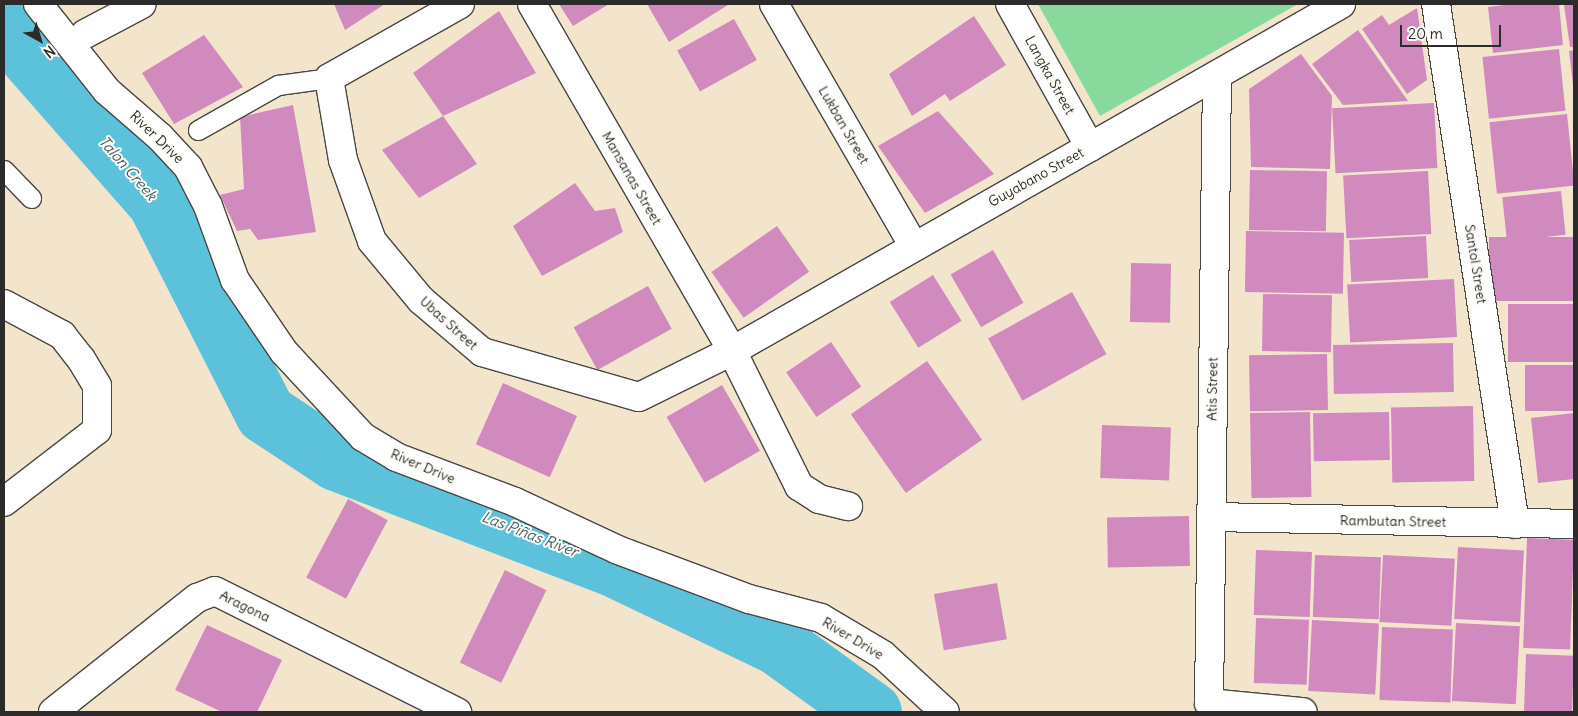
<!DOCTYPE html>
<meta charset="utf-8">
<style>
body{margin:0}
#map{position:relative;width:1578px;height:716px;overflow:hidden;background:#f3e5cc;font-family:Delius,sans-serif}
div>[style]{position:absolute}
.green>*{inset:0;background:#87da9c}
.river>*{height:61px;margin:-30.5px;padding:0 30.5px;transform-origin:30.5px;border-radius:30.5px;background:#5cc1da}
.building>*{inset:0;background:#d08abe;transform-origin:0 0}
.roads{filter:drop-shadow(1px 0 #494743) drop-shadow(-1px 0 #494743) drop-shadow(0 1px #494743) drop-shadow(0 -1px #494743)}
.service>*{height:19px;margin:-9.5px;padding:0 9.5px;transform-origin:9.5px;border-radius:9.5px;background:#fff}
.minor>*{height:28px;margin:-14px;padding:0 14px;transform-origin:14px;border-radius:14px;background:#fff}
span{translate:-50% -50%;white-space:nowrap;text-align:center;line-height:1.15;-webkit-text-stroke:4px #fdfcf7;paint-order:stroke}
.street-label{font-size:14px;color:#2b2b2b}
.water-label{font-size:15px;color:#3c6068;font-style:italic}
.frame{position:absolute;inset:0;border:5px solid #2b2b2b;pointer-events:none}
.north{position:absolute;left:15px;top:15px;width:50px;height:50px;-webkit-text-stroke:4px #fdfcf7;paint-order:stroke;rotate:141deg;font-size:14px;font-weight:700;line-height:20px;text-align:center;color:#2b2b2b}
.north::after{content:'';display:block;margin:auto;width:18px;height:22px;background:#2b2b2b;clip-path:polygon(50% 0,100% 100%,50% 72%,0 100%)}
.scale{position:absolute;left:1400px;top:25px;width:101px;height:22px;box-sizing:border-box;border:2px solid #2b2b2b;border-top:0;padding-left:6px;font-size:15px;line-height:18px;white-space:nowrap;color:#2b2b2b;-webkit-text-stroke:4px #fdfcf7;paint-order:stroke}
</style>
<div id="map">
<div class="green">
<i style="clip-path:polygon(1038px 4px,1298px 4px,1100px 116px)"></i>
</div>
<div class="river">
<i style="left:4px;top:27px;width:232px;rotate:48.7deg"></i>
<i style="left:157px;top:201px;width:238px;rotate:63deg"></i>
<i style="left:265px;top:413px;width:85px;rotate:33.5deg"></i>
<i style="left:336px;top:460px;width:292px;rotate:20.9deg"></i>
<i style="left:609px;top:564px;width:186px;rotate:25.5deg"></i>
<i style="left:777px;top:644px;width:116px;rotate:35.9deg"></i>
</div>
<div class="building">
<i style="clip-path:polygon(334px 4px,385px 4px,345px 30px)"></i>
<i style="clip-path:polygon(559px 4px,609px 4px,573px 26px)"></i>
<i style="clip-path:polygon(647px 4px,728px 4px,728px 5px,669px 42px)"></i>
<i style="clip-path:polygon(1513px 4px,1559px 4px,1563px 45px,1493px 53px,1488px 7px)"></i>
<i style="clip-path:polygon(1574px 4px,1574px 47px,1570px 47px,1564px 5px)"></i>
<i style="clip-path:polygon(1417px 8px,1427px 80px,1407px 94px,1362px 29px,1382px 15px,1389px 25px)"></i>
<i style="clip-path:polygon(499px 11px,536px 73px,443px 116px,413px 73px)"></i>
<i style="clip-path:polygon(974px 16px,1006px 65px,950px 101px,945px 94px,912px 116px,889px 74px)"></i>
<i style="left:734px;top:19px;width:47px;height:65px;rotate:61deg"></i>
<i style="clip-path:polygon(1358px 30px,1408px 101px,1343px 105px,1312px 64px)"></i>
<i style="clip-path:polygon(204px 35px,243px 87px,174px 124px,142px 73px)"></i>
<i style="left:1559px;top:49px;width:62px;height:77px;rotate:84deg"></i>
<i style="clip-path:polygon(1574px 50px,1574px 85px,1573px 85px,1569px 51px)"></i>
<i style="clip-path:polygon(1301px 54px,1332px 96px,1330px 169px,1251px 167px,1249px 89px)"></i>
<i style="left:1434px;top:103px;width:65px;height:102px;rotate:87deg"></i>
<i style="clip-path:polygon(293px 105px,316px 232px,258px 240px,250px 229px,237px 231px,220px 195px,244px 189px,240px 117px)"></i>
<i style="clip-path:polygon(938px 111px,994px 174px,925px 213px,878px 146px)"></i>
<i style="left:1567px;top:114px;width:72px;height:78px;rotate:84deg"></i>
<i style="clip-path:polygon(443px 116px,477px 164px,419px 198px,382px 150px)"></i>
<i style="left:1250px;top:170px;width:77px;height:60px;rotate:1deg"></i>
<i style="left:1428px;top:171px;width:63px;height:85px;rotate:87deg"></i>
<i style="clip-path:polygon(575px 183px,595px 211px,615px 208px,623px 232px,542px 276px,513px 226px)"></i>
<i style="left:1561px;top:191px;width:44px;height:59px;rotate:84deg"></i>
<i style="left:777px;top:226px;width:56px;height:80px;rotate:55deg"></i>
<i style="left:1246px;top:231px;width:98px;height:61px;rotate:1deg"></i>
<i style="left:1426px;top:236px;width:42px;height:77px;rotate:87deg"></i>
<i style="left:1574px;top:237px;width:64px;height:85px;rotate:90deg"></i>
<i style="left:993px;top:250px;width:61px;height:49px;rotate:60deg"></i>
<i style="left:1131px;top:263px;width:40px;height:59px;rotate:1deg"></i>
<i style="left:933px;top:275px;width:54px;height:51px;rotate:58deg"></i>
<i style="left:1454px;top:279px;width:58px;height:107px;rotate:87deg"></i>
<i style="left:648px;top:286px;width:49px;height:85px;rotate:61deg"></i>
<i style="left:1072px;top:292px;width:71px;height:96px;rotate:61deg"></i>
<i style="left:1263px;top:294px;width:69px;height:57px;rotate:1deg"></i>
<i style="left:1574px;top:304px;width:58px;height:66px;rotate:90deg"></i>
<i style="left:831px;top:342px;width:54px;height:54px;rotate:56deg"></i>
<i style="left:1453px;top:343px;width:49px;height:120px;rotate:89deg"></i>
<i style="left:1327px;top:354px;width:56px;height:78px;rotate:89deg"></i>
<i style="left:927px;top:361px;width:96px;height:93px;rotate:55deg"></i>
<i style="left:1574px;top:365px;width:46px;height:49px;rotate:90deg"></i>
<i style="left:503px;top:383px;width:81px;height:67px;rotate:24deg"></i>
<i style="left:722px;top:385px;width:76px;height:64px;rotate:60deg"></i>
<i style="left:1473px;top:406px;width:75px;height:82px;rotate:89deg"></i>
<i style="left:1310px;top:412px;width:85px;height:60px;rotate:89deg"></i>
<i style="left:1389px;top:412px;width:48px;height:76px;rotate:89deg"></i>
<i style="clip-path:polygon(1574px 413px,1574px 479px,1538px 483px,1531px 418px)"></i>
<i style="left:1102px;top:425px;width:69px;height:53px;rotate:2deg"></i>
<i style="left:348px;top:499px;width:45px;height:89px;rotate:28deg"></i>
<i style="left:1189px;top:516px;width:50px;height:82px;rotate:89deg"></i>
<i style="left:1527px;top:538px;width:47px;height:110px;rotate:2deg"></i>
<i style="left:1458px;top:547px;width:66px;height:72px;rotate:3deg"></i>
<i style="left:1256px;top:550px;width:56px;height:65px;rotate:2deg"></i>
<i style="left:1315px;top:555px;width:66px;height:62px;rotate:2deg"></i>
<i style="left:1383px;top:555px;width:72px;height:67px;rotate:3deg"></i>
<i style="left:505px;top:570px;width:46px;height:103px;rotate:26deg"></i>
<i style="left:997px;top:583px;width:57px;height:64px;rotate:80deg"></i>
<i style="left:1256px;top:618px;width:53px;height:65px;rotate:2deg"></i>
<i style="left:1312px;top:620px;width:67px;height:71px;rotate:3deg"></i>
<i style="left:1456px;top:623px;width:64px;height:78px;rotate:3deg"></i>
<i style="clip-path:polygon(207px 625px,282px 660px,257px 712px,222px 712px,175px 690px)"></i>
<i style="left:1382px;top:627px;width:71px;height:73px;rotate:2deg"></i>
<i style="left:1526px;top:654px;width:48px;height:58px;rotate:2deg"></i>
</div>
<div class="roads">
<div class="service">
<i style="left:198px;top:130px;width:92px;rotate:-29.4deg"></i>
<i style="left:278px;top:85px;width:51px;rotate:-7.8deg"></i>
<i style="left:4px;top:170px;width:39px;rotate:46deg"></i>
</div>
<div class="minor">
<i style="left:38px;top:4px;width:111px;rotate:51.6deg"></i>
<i style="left:107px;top:91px;width:70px;rotate:41deg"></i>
<i style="left:160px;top:137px;width:41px;rotate:47deg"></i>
<i style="left:188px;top:167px;width:44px;rotate:62.9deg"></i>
<i style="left:208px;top:206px;width:79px;rotate:70deg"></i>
<i style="left:235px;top:280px;width:87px;rotate:55.8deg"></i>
<i style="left:284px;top:352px;width:116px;rotate:47.1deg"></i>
<i style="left:363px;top:437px;width:39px;rotate:31deg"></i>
<i style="left:396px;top:457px;width:127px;rotate:20.7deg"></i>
<i style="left:515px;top:502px;width:114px;rotate:25deg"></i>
<i style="left:618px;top:550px;width:140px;rotate:20.5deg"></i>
<i style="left:749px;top:599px;width:74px;rotate:14.8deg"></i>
<i style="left:821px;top:618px;width:72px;rotate:30.8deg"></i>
<i style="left:883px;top:655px;width:84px;rotate:42.6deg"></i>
<i style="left:460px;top:4px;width:150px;rotate:150.5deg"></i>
<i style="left:329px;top:78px;width:83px;rotate:80.3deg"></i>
<i style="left:343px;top:160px;width:86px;rotate:70.3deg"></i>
<i style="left:372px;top:241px;width:77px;rotate:50.3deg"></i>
<i style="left:421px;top:300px;width:80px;rotate:40.4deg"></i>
<i style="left:482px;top:352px;width:163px;rotate:16deg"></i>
<i style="left:639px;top:397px;width:104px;rotate:-26.3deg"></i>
<i style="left:732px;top:351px;width:701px;rotate:-29.67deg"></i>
<i style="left:532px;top:4px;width:401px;rotate:60deg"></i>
<i style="left:732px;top:351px;width:151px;rotate:63.6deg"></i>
<i style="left:799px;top:486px;width:24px;rotate:33deg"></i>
<i style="left:819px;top:499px;width:30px;rotate:14deg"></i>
<i style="left:774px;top:4px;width:280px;rotate:60deg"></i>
<i style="left:1010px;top:4px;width:164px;rotate:60.8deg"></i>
<i style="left:1436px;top:4px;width:526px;rotate:81.36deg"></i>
<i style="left:85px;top:34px;width:64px;rotate:-27.8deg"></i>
<i style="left:1217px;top:75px;width:628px;rotate:90.73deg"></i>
<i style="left:1209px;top:703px;width:94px;rotate:5.5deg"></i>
<i style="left:4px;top:304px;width:66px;rotate:28.1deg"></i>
<i style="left:62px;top:335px;width:31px;rotate:52deg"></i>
<i style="left:81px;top:359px;width:31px;rotate:59deg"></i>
<i style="left:97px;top:386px;width:44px;rotate:90deg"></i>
<i style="left:97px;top:430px;width:118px;rotate:142.3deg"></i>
<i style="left:1211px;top:517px;width:363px;rotate:1.1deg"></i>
<i style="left:53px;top:712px;width:184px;rotate:-38.4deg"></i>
<i style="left:197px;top:598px;width:19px;rotate:-21deg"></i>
<i style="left:215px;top:591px;width:271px;rotate:26.6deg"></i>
</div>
</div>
<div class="street-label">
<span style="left:1050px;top:75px;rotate:61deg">Langka Street</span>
<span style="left:844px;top:125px;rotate:60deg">Lukban Street</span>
<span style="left:157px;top:137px;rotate:44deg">River Drive</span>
<span style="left:1036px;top:177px;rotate:-29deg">Guyabano Street</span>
<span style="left:632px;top:178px;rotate:60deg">Mansanas Street</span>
<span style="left:1476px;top:264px;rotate:81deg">Santol Street</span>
<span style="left:449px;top:323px;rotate:42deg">Ubas Street</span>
<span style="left:1212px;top:389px;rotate:-89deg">Atis Street</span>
<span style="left:423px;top:466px;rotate:23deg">River Drive</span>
<span style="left:1393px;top:521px;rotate:1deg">Rambutan Street</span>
<span style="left:245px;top:606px;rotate:26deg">Aragona</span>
<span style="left:853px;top:638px;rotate:31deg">River Drive</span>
</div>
<div class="water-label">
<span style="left:128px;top:168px;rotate:49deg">Talon Creek</span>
<span style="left:530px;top:534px;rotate:21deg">Las Piñas River</span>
</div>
<div class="frame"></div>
<div class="north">N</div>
<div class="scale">20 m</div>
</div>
